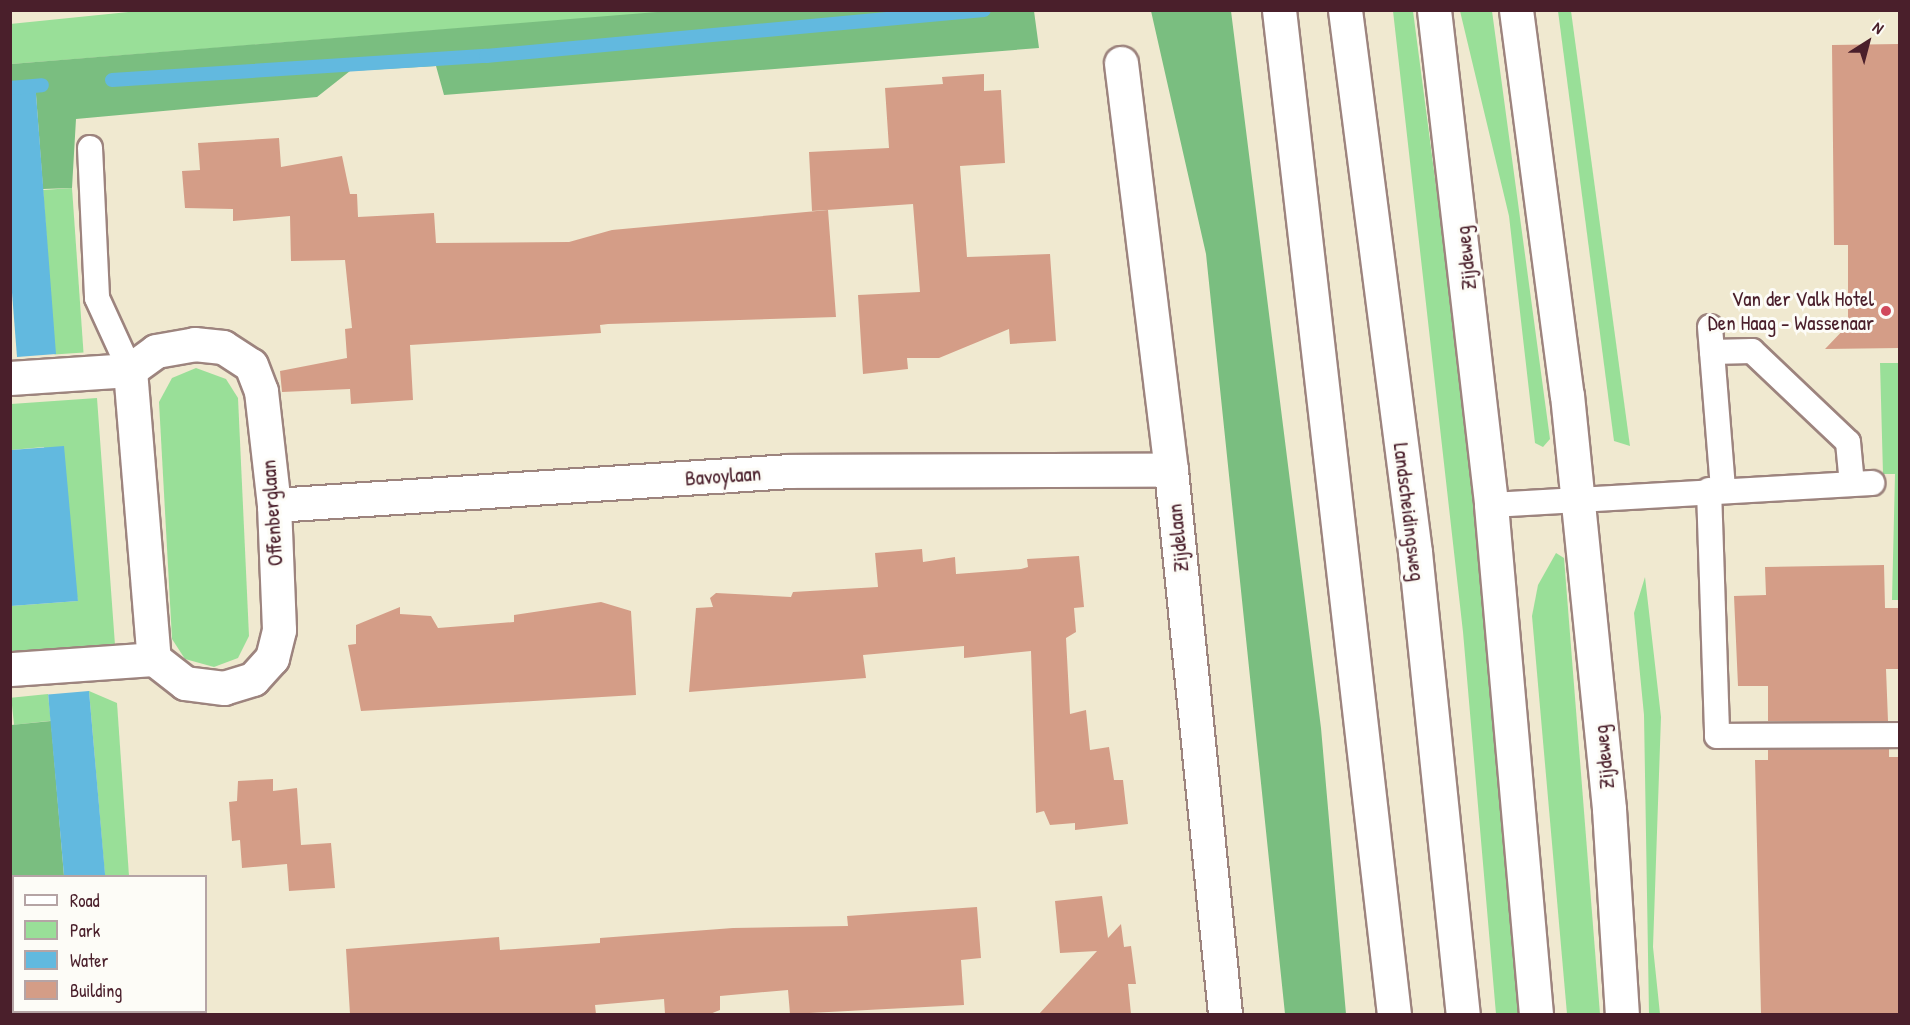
<!DOCTYPE html>
<style>
body{margin:0}
#map{position:relative;width:1910px;height:1025px;overflow:hidden;background:#f0e9d0;font-family:"Patrick Hand",sans-serif}
div>[style]{position:absolute}
.green>*{inset:0;background:#99df98;transform-origin:0 0}
.forest>*{inset:0;background:#7abe80}
.water>*{inset:0;background:#62b9df;transform-origin:0 0}
.stream>*{height:14px;margin:-7px;padding:0 7px;transform-origin:7px;border-radius:7px;background:#62b9df}
.building>*{inset:0;background:#d49d87}
.roads{filter:drop-shadow(2px 0 #9d847e) drop-shadow(-2px 0 #9d847e) drop-shadow(0 2px #9d847e) drop-shadow(0 -2px #9d847e)}
.service>*{height:24px;margin:-12px;padding:0 12px;transform-origin:12px;border-radius:12px;background:#fff}
.minor>*{height:33px;margin:-16.5px;padding:0 16.5px;transform-origin:16.5px;border-radius:16.5px;background:#fff}
.primary>*{height:33px;margin:-16.5px;padding:0 16.5px;transform-origin:16.5px;border-radius:16.5px;background:#fff}
.dots>*{width:16px;height:16px;translate:-50% -50%;box-sizing:border-box;border:3px solid #fdfcf7;border-radius:50%}
span{translate:-50% -50%;white-space:nowrap;text-align:center;line-height:1.15;-webkit-text-stroke:6px #fdfcf7;paint-order:stroke}
.street-label{font-size:21px;color:#4a1f2b}
.poi-label{font-size:21px;color:#4a1f2b}
.right{translate:-100% -50%;text-align:right}
.frame{position:absolute;inset:0;border:12px solid #4a1f2b;pointer-events:none}
.legend{position:absolute;left:12px;top:875px;width:195px;height:138px;box-sizing:border-box;background:#fdfcf7;border:2px solid #b5a4a5;margin:0;padding:8px 10px;list-style:none;font-size:18px;color:#4a1f2b}
.legend li{display:flex;align-items:center;gap:12px;height:30px}
.legend b{width:30px;border:2px solid #b5a4a5}
.north{position:absolute;left:1838px;top:12px;width:60px;height:60px;-webkit-text-stroke:4px #fdfcf7;paint-order:stroke;rotate:36deg;font-size:16px;font-weight:700;line-height:24px;text-align:center;color:#4a1f2b}
.north::after{content:'';display:block;margin:auto;width:21px;height:27px;background:#4a1f2b;clip-path:polygon(50% 0,100% 100%,50% 72%,0 100%)}
</style>
<div id="map">
<div class="green">
<i style="clip-path:polygon(148px 10px,682px 11px,11px 64px,10px 24px)"></i>
<i style="clip-path:polygon(1393px 11px,1413px 11px,1468px 430px,1524px 1014px,1496px 1014px,1463px 632px)"></i>
<i style="clip-path:polygon(1460px 11px,1492px 11px,1550px 439px,1543px 447px,1535px 443px,1509px 216px)"></i>
<i style="clip-path:polygon(1558px 11px,1571px 11px,1630px 446px,1614px 441px)"></i>
<i style="left:72px;top:188px;width:165px;height:29px;rotate:86deg"></i>
<i style="clip-path:polygon(1880px 363px,1899px 363px,1899px 600px,1892px 600px,1895px 474px,1883px 474px)"></i>
<i style="clip-path:polygon(196px 368px,226px 379px,238px 398px,249px 636px,238px 658px,214px 667px,185px 659px,172px 639px,159px 402px,172px 378px)"></i>
<i style="clip-path:polygon(97px 398px,115px 645px,11px 653px,11px 606px,78px 601px,44px 447px,11px 450px,11px 404px)"></i>
<i style="clip-path:polygon(1556px 553px,1564px 558px,1600px 1014px,1567px 1014px,1532px 616px,1538px 585px)"></i>
<i style="clip-path:polygon(1645px 577px,1661px 717px,1653px 947px,1660px 1014px,1649px 1014px,1644px 715px,1634px 613px)"></i>
<i style="clip-path:polygon(89px 691px,117px 703px,129px 876px,105px 876px)"></i>
<i style="left:48px;top:694px;width:27px;height:37px;rotate:84deg"></i>
</div>
<div class="forest">
<i style="clip-path:polygon(682px 10px,1034px 11px,1039px 48px,444px 95px,436px 66px,350px 71px,317px 97px,76px 119px,72px 188px,43px 189px,35px 81px,11px 83px,11px 64px)"></i>
<i style="clip-path:polygon(1151px 11px,1231px 11px,1321px 728px,1346px 1014px,1285px 1014px,1206px 254px)"></i>
<i style="clip-path:polygon(51px 721px,64px 876px,14px 876px,11px 939px,11px 725px)"></i>
</div>
<div class="water">
<i style="clip-path:polygon(35px 81px,56px 354px,17px 357px,10px 267px,11px 83px)"></i>
<i style="clip-path:polygon(64px 446px,78px 601px,11px 606px,11px 450px)"></i>
<i style="left:89px;top:691px;width:186px;height:41px;rotate:85deg"></i>
</div>
<div class="stream">
<i style="left:112px;top:80px;width:375px;rotate:-3.7deg"></i>
<i style="left:486px;top:56px;width:500px;rotate:-5.28deg"></i>
<i style="left:10px;top:88px;width:32px;rotate:-5deg"></i>
</div>
<div class="building">
<i style="clip-path:polygon(1899px 44px,1899px 348px,1825px 349px,1848px 325px,1848px 245px,1834px 245px,1832px 45px)"></i>
<i style="clip-path:polygon(984px 74px,984px 91px,1001px 90px,1005px 163px,960px 166px,967px 257px,1050px 254px,1056px 341px,1010px 344px,1009px 329px,939px 358px,907px 358px,908px 369px,863px 374px,858px 295px,920px 292px,913px 204px,812px 211px,809px 152px,889px 148px,885px 88px,943px 84px,942px 77px)"></i>
<i style="clip-path:polygon(279px 138px,281px 167px,342px 156px,350px 194px,357px 194px,358px 217px,434px 213px,436px 243px,569px 242px,612px 230px,828px 210px,836px 317px,608px 324px,600px 325px,601px 333px,410px 345px,413px 400px,351px 404px,350px 389px,282px 392px,280px 371px,347px 358px,345px 329px,352px 328px,345px 260px,291px 261px,290px 216px,233px 221px,233px 209px,185px 208px,182px 171px,200px 170px,198px 143px)"></i>
<i style="clip-path:polygon(922px 549px,923px 562px,955px 557px,956px 574px,1021px 569px,1028px 567px,1027px 559px,1079px 556px,1084px 607px,1074px 608px,1076px 632px,1066px 638px,1070px 714px,1086px 710px,1090px 750px,1109px 747px,1114px 780px,1123px 780px,1128px 824px,1075px 830px,1075px 823px,1050px 825px,1044px 811px,1036px 813px,1031px 651px,964px 658px,964px 646px,863px 655px,866px 678px,689px 692px,696px 608px,713px 607px,710px 598px,716px 593px,791px 597px,793px 592px,878px 587px,875px 553px)"></i>
<i style="clip-path:polygon(1884px 565px,1885px 608px,1899px 608px,1899px 669px,1886px 669px,1888px 721px,1768px 721px,1768px 686px,1738px 686px,1734px 596px,1766px 595px,1765px 567px)"></i>
<i style="clip-path:polygon(601px 602px,631px 611px,636px 695px,361px 711px,348px 645px,356px 644px,356px 625px,400px 607px,400px 614px,431px 616px,438px 628px,514px 622px,514px 615px)"></i>
<i style="clip-path:polygon(1889px 749px,1889px 757px,1899px 757px,1899px 1014px,1761px 1014px,1755px 760px,1768px 760px,1768px 750px)"></i>
<i style="clip-path:polygon(273px 779px,273px 791px,297px 788px,301px 845px,331px 843px,335px 888px,289px 891px,287px 864px,242px 868px,240px 840px,232px 841px,229px 802px,237px 801px,238px 781px)"></i>
<i style="clip-path:polygon(1102px 896px,1108px 938px,1121px 924px,1124px 947px,1131px 946px,1136px 984px,1128px 984px,1131px 1014px,1039px 1014px,1097px 951px,1060px 953px,1055px 901px)"></i>
<i style="clip-path:polygon(977px 907px,981px 958px,961px 960px,964px 1005px,790px 1014px,788px 990px,720px 996px,720px 1010px,710px 1014px,665px 1014px,664px 999px,595px 1005px,596px 1014px,350px 1014px,346px 949px,499px 937px,500px 950px,600px 943px,600px 938px,733px 928px,848px 926px,847px 916px)"></i>
</div>
<div class="roads">
<div class="service">
<i style="left:90px;top:148px;width:150px;rotate:87.3deg"></i>
<i style="left:97px;top:298px;width:79px;rotate:65.4deg"></i>
<i style="left:1710px;top:327px;width:163px;rotate:85.4deg"></i>
<i style="left:1712px;top:352px;width:40px;rotate:-1.4deg"></i>
<i style="left:1752px;top:351px;width:132px;rotate:43.5deg"></i>
<i style="left:1848px;top:442px;width:42px;rotate:84.6deg"></i>
<i style="left:1709px;top:490px;width:246px;rotate:88.1deg"></i>
<i style="left:1717px;top:736px;width:183px;rotate:-0.3deg"></i>
<i style="left:1491px;top:505px;width:382px;rotate:-3.3deg"></i>
</div>
<div class="minor">
<i style="left:1121px;top:63px;width:410px;rotate:83deg"></i>
<i style="left:1171px;top:470px;width:547px;rotate:84.33deg"></i>
<i style="left:130px;top:370px;width:290px;rotate:85.3deg"></i>
<i style="left:10px;top:378px;width:120px;rotate:-3.8deg"></i>
<i style="left:130px;top:370px;width:32px;rotate:-36deg"></i>
<i style="left:156px;top:351px;width:39px;rotate:-10deg"></i>
<i style="left:194px;top:344px;width:29px;rotate:6deg"></i>
<i style="left:223px;top:347px;width:33px;rotate:33deg"></i>
<i style="left:251px;top:365px;width:28px;rotate:69deg"></i>
<i style="left:261px;top:391px;width:115px;rotate:83.5deg"></i>
<i style="left:274px;top:505px;width:125px;rotate:87.7deg"></i>
<i style="left:279px;top:630px;width:29px;rotate:104deg"></i>
<i style="left:272px;top:658px;width:28px;rotate:132deg"></i>
<i style="left:253px;top:679px;width:30px;rotate:163deg"></i>
<i style="left:224px;top:688px;width:39px;rotate:-173deg"></i>
<i style="left:185px;top:683px;width:39px;rotate:-142deg"></i>
<i style="left:154px;top:659px;width:144px;rotate:176deg"></i>
<i style="left:274px;top:505px;width:517px;rotate:-3.77deg"></i>
<i style="left:790px;top:471px;width:381px;rotate:-0.2deg"></i>
</div>
<div class="primary">
<i style="left:1279px;top:10px;width:1011px;rotate:83.47deg"></i>
<i style="left:1345px;top:10px;width:547px;rotate:82.64deg"></i>
<i style="left:1415px;top:552px;width:464px;rotate:84.1deg"></i>
<i style="left:1434px;top:10px;width:498px;rotate:83.4deg"></i>
<i style="left:1491px;top:505px;width:511px;rotate:84.95deg"></i>
<i style="left:1516px;top:10px;width:388px;rotate:82.5deg"></i>
<i style="left:1567px;top:395px;width:416px;rotate:84.2deg"></i>
<i style="left:1609px;top:809px;width:205px;rotate:86.4deg"></i>
</div>
</div>
<div class="dots">
<i style="left:1886px;top:311px;background:#d1495b"></i>
</div>
<div class="street-label">
<span style="left:1466px;top:258px;rotate:-96deg">Zijdeweg</span>
<span style="left:723px;top:476px;rotate:-4deg">Bavoylaan</span>
<span style="left:1409px;top:512px;rotate:83deg">Landscheidingsweg</span>
<span style="left:272px;top:513px;rotate:-94deg">Offenberglaan</span>
<span style="left:1178px;top:538px;rotate:-96deg">Zijdelaan</span>
<span style="left:1604px;top:757px;rotate:-96deg">Zijdeweg</span>
</div>
<div class="poi-label">
<span class="right" style="left:1874px;top:311px">Van der Valk Hotel<br>Den Haag - Wassenaar</span>
</div>
<div class="frame"></div>
<ul class="legend">
<li><b style="height:8px;background:#fff"></b>Road</li>
<li><b style="height:16px;background:#99df98"></b>Park</li>
<li><b style="height:16px;background:#62b9df"></b>Water</li>
<li><b style="height:16px;background:#d49d87"></b>Building</li>
</ul>
<div class="north">N</div>
</div>
